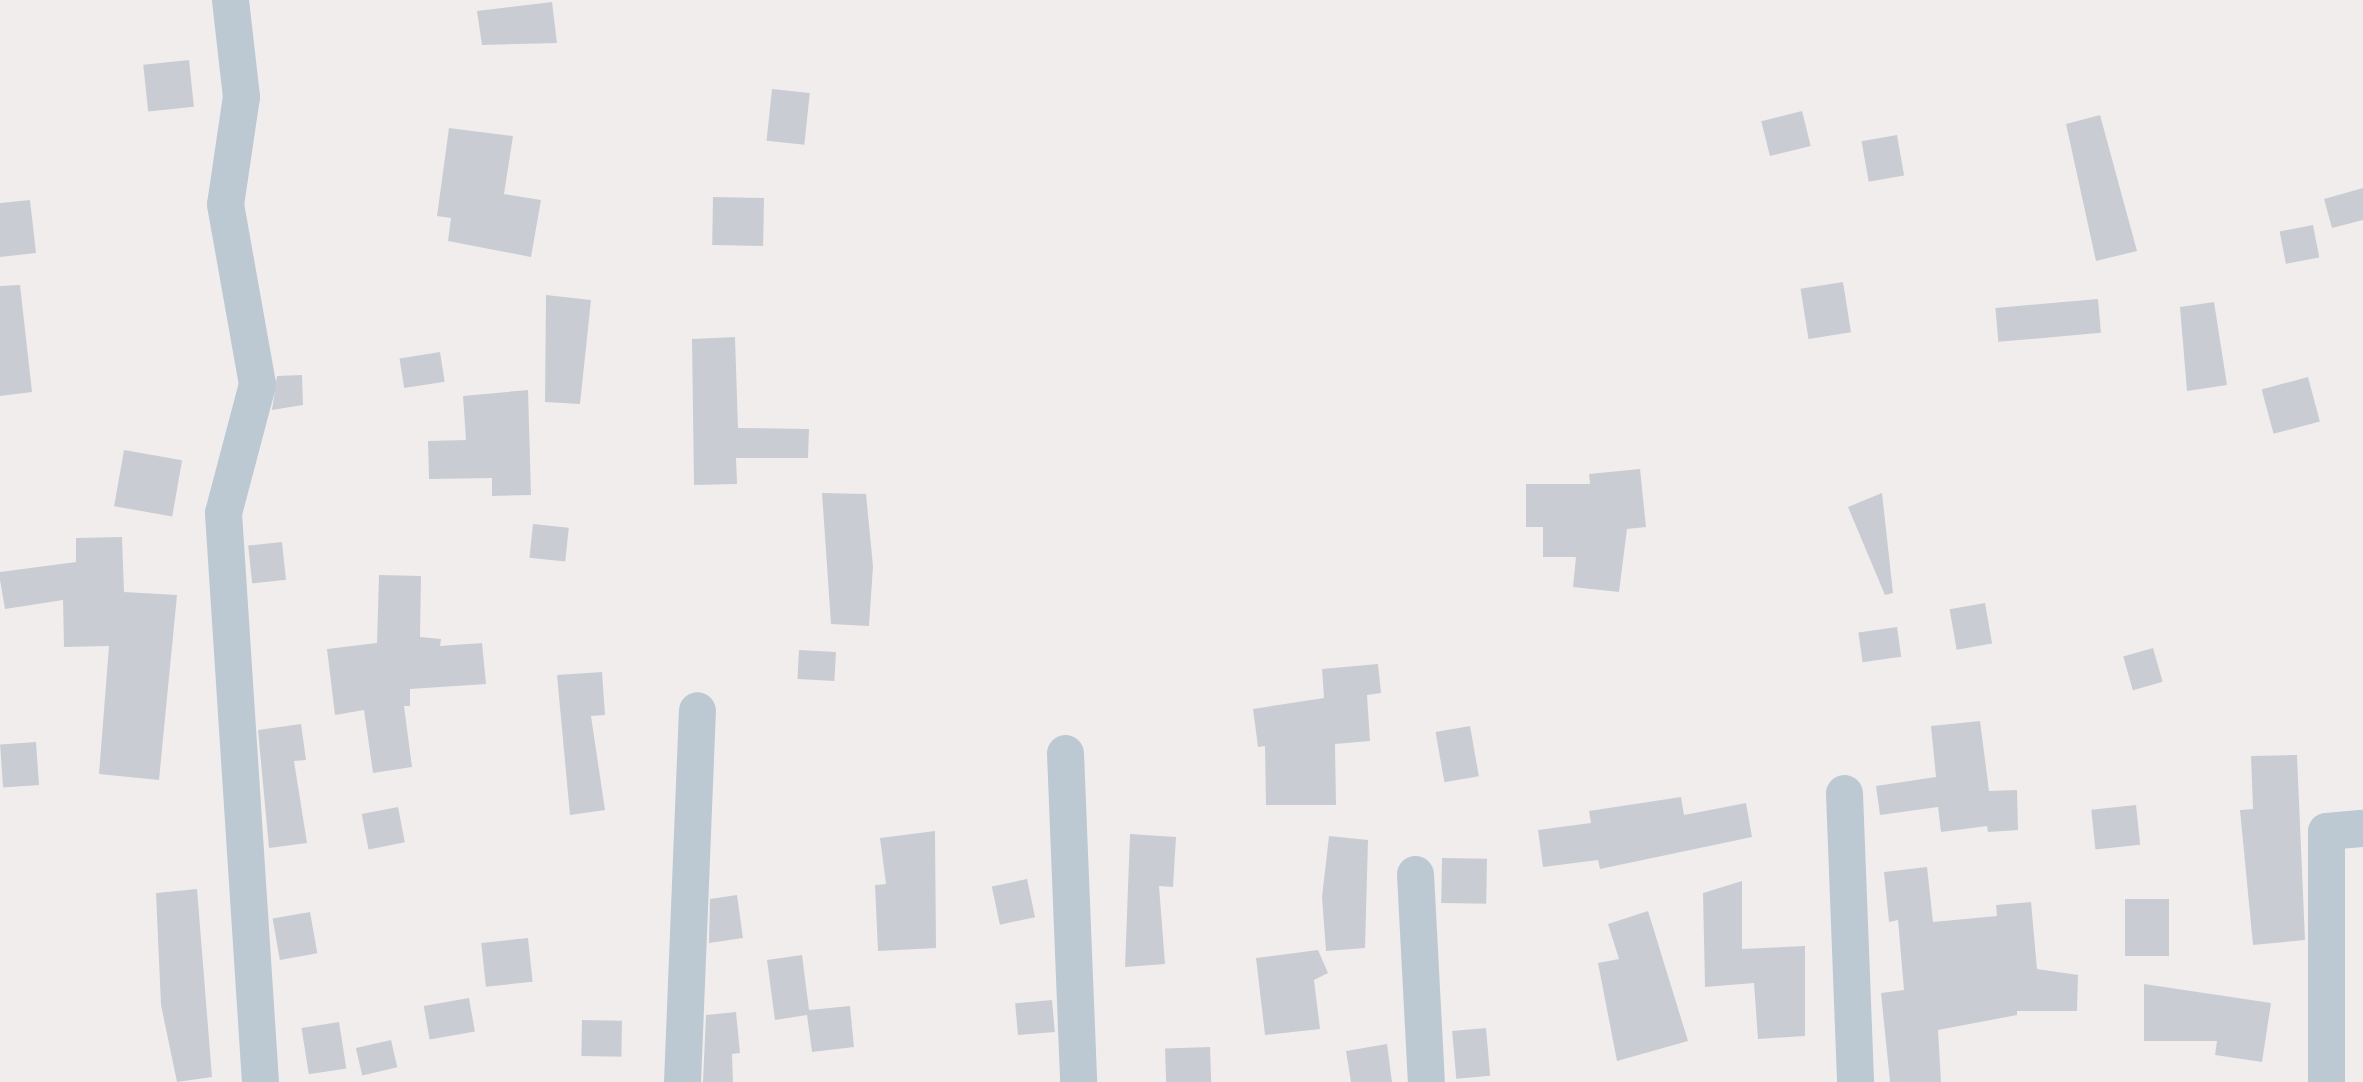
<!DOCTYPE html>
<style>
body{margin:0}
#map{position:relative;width:2363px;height:1082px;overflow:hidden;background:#f1eded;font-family:Quicksand,sans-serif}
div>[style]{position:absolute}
.building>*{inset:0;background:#c9cdd3;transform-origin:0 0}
.street>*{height:37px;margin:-18.5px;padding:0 18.5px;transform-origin:18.5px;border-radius:18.5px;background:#bcc9d2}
span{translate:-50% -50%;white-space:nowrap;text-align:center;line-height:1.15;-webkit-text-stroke:5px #fff;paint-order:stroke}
</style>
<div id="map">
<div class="building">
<i style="clip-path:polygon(552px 2px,557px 43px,482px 45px,477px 11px)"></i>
<i style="left:189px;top:60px;width:47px;height:46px;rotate:84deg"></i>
<i style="left:772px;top:89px;width:38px;height:52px;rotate:6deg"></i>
<i style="left:1802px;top:111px;width:36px;height:42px;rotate:76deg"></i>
<i style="clip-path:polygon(2100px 115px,2137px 251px,2096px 261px,2066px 124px)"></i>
<i style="clip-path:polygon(449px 128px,513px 136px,504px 194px,541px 200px,531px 257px,448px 241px,451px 218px,437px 216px)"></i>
<i style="left:1897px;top:135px;width:41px;height:36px;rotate:80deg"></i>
<i style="clip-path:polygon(2363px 188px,2363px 220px,2332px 228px,2324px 199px)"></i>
<i style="left:713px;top:197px;width:51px;height:48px;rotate:1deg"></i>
<i style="clip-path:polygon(30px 200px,36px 253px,0 257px,0 203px)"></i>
<i style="left:2313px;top:225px;width:33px;height:34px;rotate:79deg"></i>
<i style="left:1843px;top:282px;width:51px;height:43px;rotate:81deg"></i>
<i style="clip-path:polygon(20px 285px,32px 392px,0 396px,0 286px)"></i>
<i style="clip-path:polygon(546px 295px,591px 300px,580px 404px,545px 402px)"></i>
<i style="left:2098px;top:299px;width:34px;height:103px;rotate:85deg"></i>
<i style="clip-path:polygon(2214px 302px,2227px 385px,2187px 391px,2180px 307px)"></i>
<i style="clip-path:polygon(735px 337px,738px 428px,809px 429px,808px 458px,736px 458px,737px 484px,694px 485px,692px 339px)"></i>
<i style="left:440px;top:352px;width:30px;height:41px;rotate:81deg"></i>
<i style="clip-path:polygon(302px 375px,303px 405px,272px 410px,277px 376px)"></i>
<i style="left:2308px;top:377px;width:46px;height:48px;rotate:75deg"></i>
<i style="clip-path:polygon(528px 390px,531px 495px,492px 496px,492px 478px,429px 479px,428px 441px,466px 440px,463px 396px)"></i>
<i style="left:124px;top:450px;width:59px;height:57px;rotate:10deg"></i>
<i style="clip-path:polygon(1640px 469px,1646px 527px,1627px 529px,1619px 592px,1573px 587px,1576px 557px,1543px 557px,1543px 527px,1526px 527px,1526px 484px,1590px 484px,1589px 474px)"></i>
<i style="clip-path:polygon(822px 493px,866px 494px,873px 566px,869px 626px,831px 624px)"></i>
<i style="clip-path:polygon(1882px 493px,1893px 593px,1885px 595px,1848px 507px)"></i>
<i style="left:533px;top:524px;width:36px;height:34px;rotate:6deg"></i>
<i style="clip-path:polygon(122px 537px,124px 592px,177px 595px,159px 780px,99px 774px,109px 646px,64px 647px,63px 600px,5px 609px,0 580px,0 572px,76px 562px,76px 538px)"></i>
<i style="left:282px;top:542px;width:38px;height:34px;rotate:84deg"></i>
<i style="clip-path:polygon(379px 575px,421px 576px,420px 637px,441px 639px,440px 646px,482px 643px,486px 684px,410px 689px,410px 706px,404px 706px,412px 767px,373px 773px,364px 710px,335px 715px,327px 649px,377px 643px)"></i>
<i style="left:1985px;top:603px;width:41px;height:36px;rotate:80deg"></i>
<i style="left:1897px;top:627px;width:30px;height:39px;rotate:82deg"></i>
<i style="left:2153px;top:648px;width:35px;height:31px;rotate:74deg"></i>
<i style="left:799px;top:650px;width:37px;height:29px;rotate:3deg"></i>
<i style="clip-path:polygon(1378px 664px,1381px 693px,1367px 695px,1370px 741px,1335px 744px,1336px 805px,1266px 805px,1265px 746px,1258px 747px,1253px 709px,1324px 698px,1322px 669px)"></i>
<i style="clip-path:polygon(602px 672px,605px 715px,591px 716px,605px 810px,570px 815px,557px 675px)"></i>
<i style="clip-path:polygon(1980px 721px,1989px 791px,2017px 790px,2018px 830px,1988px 832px,1987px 826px,1941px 832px,1938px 807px,1880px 815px,1876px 786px,1936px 777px,1931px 726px)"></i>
<i style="clip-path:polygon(301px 724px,306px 760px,294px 761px,307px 843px,269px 848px,258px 730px)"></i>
<i style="left:1470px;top:726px;width:51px;height:35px;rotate:80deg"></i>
<i style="left:36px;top:742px;width:43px;height:36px;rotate:86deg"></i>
<i style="clip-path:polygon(2297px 755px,2305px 940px,2253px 945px,2240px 810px,2253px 809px,2251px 756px)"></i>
<i style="clip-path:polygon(1681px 797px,1684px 815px,1746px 803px,1752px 837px,1600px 869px,1598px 860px,1543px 867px,1538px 830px,1591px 823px,1589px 811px)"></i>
<i style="left:2136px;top:805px;width:40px;height:45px;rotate:84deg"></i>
<i style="left:398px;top:807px;width:36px;height:37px;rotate:79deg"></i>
<i style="clip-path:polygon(935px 831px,936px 948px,878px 951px,875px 885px,886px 884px,880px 838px)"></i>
<i style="clip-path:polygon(1130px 834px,1176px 837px,1173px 887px,1159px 886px,1165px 964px,1125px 967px)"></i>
<i style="clip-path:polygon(1329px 836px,1368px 840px,1365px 948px,1326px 951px,1322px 897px)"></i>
<i style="left:1442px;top:858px;width:45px;height:45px;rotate:1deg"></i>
<i style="clip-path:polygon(1927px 867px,1933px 922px,1997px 916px,1996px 905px,2031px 902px,2037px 969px,2078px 975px,2077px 1011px,2017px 1011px,2017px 1015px,1938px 1030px,1941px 1082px,1890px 1082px,1881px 993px,1904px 990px,1898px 920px,1889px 922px,1884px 872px)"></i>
<i style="left:1027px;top:879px;width:39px;height:36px;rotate:78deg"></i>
<i style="clip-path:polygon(1742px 881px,1742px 949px,1805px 946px,1805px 1036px,1758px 1039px,1754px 983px,1705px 987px,1703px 893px)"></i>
<i style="clip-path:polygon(197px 889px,212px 1077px,177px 1082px,161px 1005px,156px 893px)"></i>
<i style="clip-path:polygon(737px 895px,743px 938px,709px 943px,710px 899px)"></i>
<i style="left:2125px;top:899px;width:44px;height:57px"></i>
<i style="clip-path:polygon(1648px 911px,1688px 1041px,1617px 1061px,1598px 963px,1619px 959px,1608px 924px)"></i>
<i style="left:310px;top:912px;width:42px;height:38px;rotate:80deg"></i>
<i style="left:528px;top:938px;width:44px;height:47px;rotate:84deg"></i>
<i style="clip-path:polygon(1318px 950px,1328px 973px,1314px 980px,1320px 1029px,1265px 1035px,1256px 958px)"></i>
<i style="clip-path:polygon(802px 955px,809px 1010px,850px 1006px,854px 1047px,812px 1052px,807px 1015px,775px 1020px,767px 960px)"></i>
<i style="clip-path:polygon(2144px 984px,2271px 1003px,2262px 1062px,2215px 1055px,2217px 1041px,2144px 1041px)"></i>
<i style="left:469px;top:998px;width:34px;height:46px;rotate:80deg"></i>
<i style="left:1052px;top:1000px;width:32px;height:37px;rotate:85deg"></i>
<i style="clip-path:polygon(736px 1012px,740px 1053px,732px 1054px,733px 1082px,703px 1082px,706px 1015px)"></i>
<i style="left:582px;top:1020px;width:40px;height:36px;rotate:1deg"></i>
<i style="left:339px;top:1022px;width:47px;height:38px;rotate:81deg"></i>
<i style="left:1486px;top:1028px;width:48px;height:34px;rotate:85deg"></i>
<i style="left:391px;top:1040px;width:28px;height:36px;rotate:77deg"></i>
<i style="clip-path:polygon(1387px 1044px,1392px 1082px,1351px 1082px,1346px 1051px)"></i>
<i style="left:1210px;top:1047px;width:35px;height:45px;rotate:88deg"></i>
</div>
<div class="street">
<i style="left:230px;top:0;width:97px;rotate:83.5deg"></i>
<i style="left:241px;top:96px;width:109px;rotate:98.4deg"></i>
<i style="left:225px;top:204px;width:183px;rotate:79.9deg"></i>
<i style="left:257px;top:384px;width:133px;rotate:104.8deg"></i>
<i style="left:223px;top:513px;width:570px;rotate:86.28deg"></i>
<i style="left:1065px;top:753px;width:329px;rotate:87.7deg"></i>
<i style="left:1844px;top:793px;width:289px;rotate:87.8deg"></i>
<i style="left:1415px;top:874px;width:208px;rotate:87deg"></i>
<i style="left:682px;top:1082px;width:372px;rotate:-87.7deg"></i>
<i style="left:2326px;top:1082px;width:251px;rotate:-90deg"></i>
<i style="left:2326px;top:831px;width:37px;rotate:-5deg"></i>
</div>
</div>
